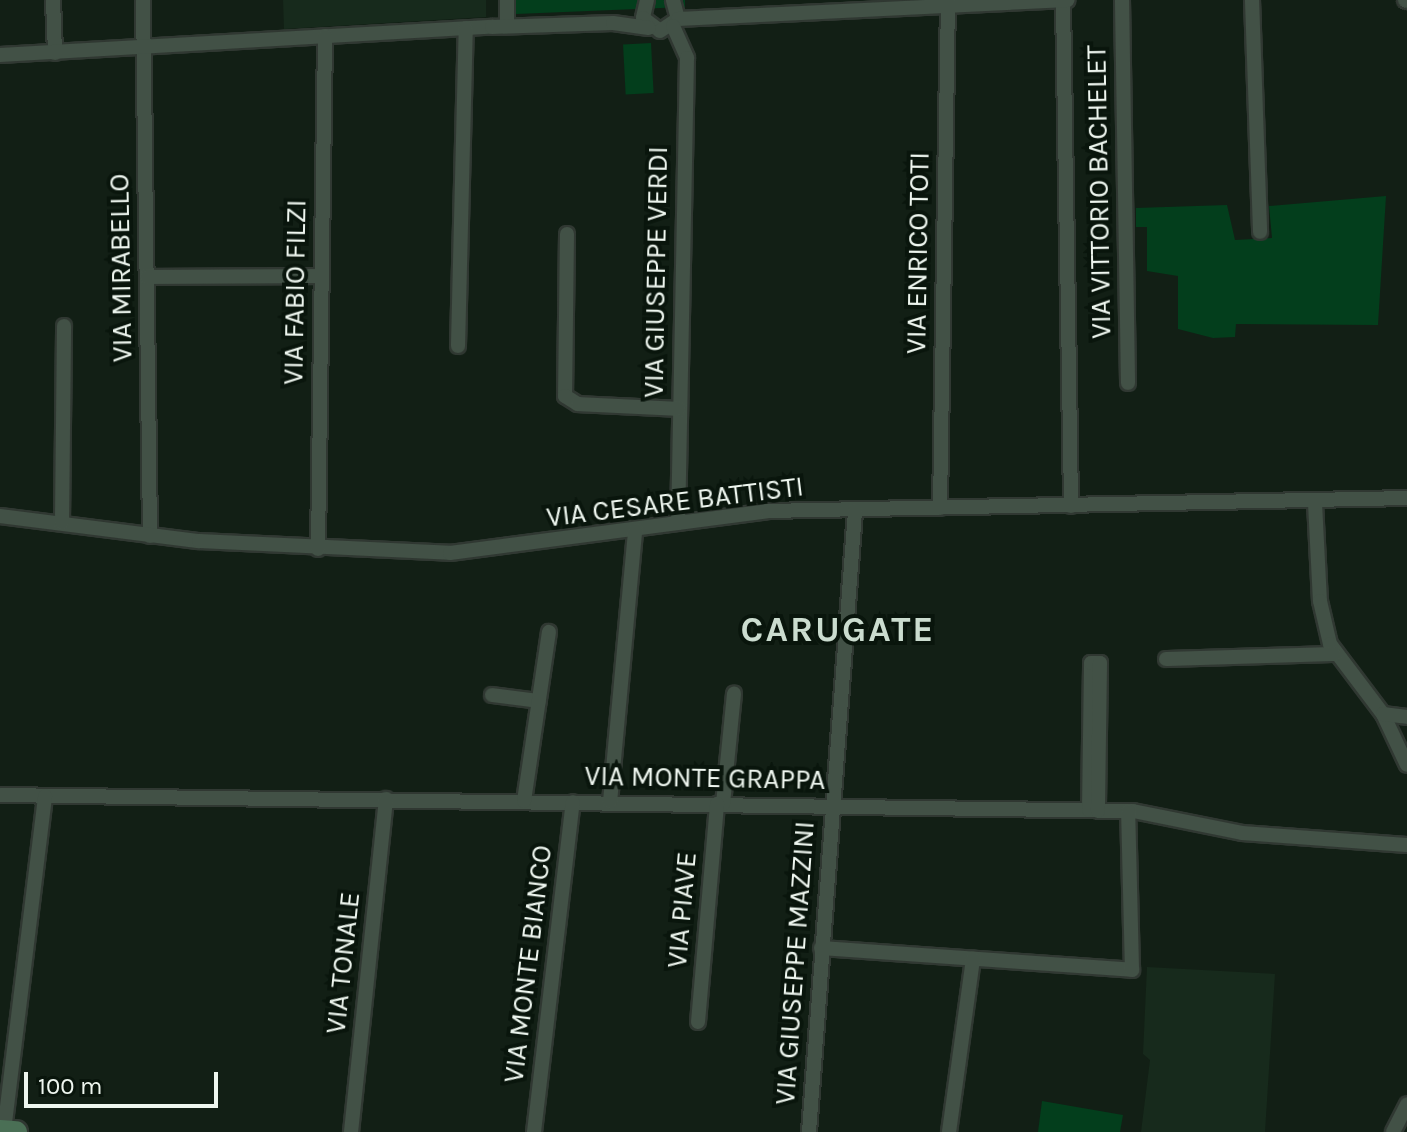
<!DOCTYPE html>
<style>
body{margin:0}
#map{position:relative;width:1407px;height:1132px;overflow:hidden;background:#121f15;font-family:Karla,sans-serif}
div>[style]{position:absolute}
.built>*{inset:0;background:#172a1c}
.green>*{inset:0;background:#033e1c;transform-origin:0 0}
.roads{filter:drop-shadow(2px 0 #303832) drop-shadow(-2px 0 #303832) drop-shadow(0 2px #303832) drop-shadow(0 -2px #303832)}
.street>*{height:14px;margin:-7px;padding:0 7px;transform-origin:7px;border-radius:7px;background:#425146}
.secondary>*{height:22px;margin:-11px;padding:0 11px;transform-origin:11px;border-radius:11px;background:#4a6f55}
span{translate:-50% -50%;white-space:nowrap;text-align:center;line-height:1.15;-webkit-text-stroke:8px #09150c;paint-order:stroke}
.street-label{font-size:28px;color:#eef6ef}
.district-label{font-size:36px;color:#cbdccf;font-weight:700;letter-spacing:2px}
.scale{position:absolute;left:24px;top:1072px;width:194px;height:36px;box-sizing:border-box;border:4px solid #eef6ef;border-top:0;padding-left:10px;font-size:24px;line-height:28px;white-space:nowrap;color:#eef6ef;-webkit-text-stroke:6px #09150c;paint-order:stroke}
</style>
<div id="map">
<div class="built">
<i style="clip-path:polygon(283px 0,486px 0,486px 17px,284px 29px)"></i>
<i style="clip-path:polygon(1147px 967px,1275px 974px,1265px 1132px,1141px 1132px,1150px 1060px,1143px 1054px)"></i>
</div>
<div class="green">
<i style="clip-path:polygon(516px 0,685px 0,685px 7px,516px 14px)"></i>
<i style="left:651px;top:43px;width:50px;height:28px;rotate:87deg"></i>
<i style="clip-path:polygon(1386px 196px,1378px 325px,1236px 324px,1235px 337px,1213px 338px,1178px 329px,1178px 276px,1147px 271px,1147px 227px,1136px 227px,1136px 208px,1227px 205px,1235px 240px,1272px 238px,1269px 206px)"></i>
<i style="clip-path:polygon(1042px 1101px,1123px 1115px,1120px 1132px,1038px 1132px)"></i>
</div>
<div class="roads">
<div class="street">
<i style="left:53px;top:0;width:53px;rotate:87.8deg"></i>
<i style="left:143px;top:0;width:536px;rotate:89.25deg"></i>
<i style="left:647px;top:0;width:18px;rotate:103deg"></i>
<i style="left:643px;top:18px;width:21px;rotate:37deg"></i>
<i style="left:660px;top:31px;width:22px;rotate:-34deg"></i>
<i style="left:678px;top:19px;width:20px;rotate:-105deg"></i>
<i style="left:1063px;top:0;width:506px;rotate:89.09deg"></i>
<i style="left:1122px;top:0;width:383px;rotate:89.1deg"></i>
<i style="left:1252px;top:0;width:232px;rotate:88deg"></i>
<i style="left:1405px;top:0;width:2px;rotate:27deg"></i>
<i style="left:678px;top:19px;width:390px;rotate:-2.8deg"></i>
<i style="left:507px;top:26px;width:26px;rotate:-90deg"></i>
<i style="left:673px;top:26px;width:35px;rotate:66deg"></i>
<i style="left:687px;top:58px;width:465px;rotate:91.1deg"></i>
<i style="left:0;top:55px;width:493px;rotate:-3.3deg"></i>
<i style="left:492px;top:27px;width:121px;rotate:-1.9deg"></i>
<i style="left:613px;top:23px;width:36px;rotate:8deg"></i>
<i style="left:567px;top:234px;width:162px;rotate:90.7deg"></i>
<i style="left:565px;top:396px;width:15px;rotate:32deg"></i>
<i style="left:578px;top:404px;width:101px;rotate:2.8deg"></i>
<i style="left:147px;top:277px;width:174px;rotate:-0.3deg"></i>
<i style="left:458px;top:346px;width:318px;rotate:-88.6deg"></i>
<i style="left:1315px;top:503px;width:98px;rotate:87.1deg"></i>
<i style="left:1320px;top:601px;width:44px;rotate:76.9deg"></i>
<i style="left:1330px;top:644px;width:88px;rotate:52.9deg"></i>
<i style="left:1383px;top:714px;width:56px;rotate:64.8deg"></i>
<i style="left:940px;top:508px;width:508px;rotate:-89.1deg"></i>
<i style="left:0;top:516px;width:201px;rotate:7.2deg"></i>
<i style="left:199px;top:541px;width:251px;rotate:2.7deg"></i>
<i style="left:450px;top:553px;width:320px;rotate:-7.5deg"></i>
<i style="left:767px;top:511px;width:640px;rotate:-1.16deg"></i>
<i style="left:62px;top:523px;width:197px;rotate:-89.4deg"></i>
<i style="left:318px;top:549px;width:513px;rotate:-89.22deg"></i>
<i style="left:1166px;top:659px;width:168px;rotate:-1.7deg"></i>
<i style="left:492px;top:695px;width:47px;rotate:7.3deg"></i>
<i style="left:1383px;top:714px;width:24px;rotate:7deg"></i>
<i style="left:0;top:795px;width:1133px;rotate:0.81deg"></i>
<i style="left:1133px;top:811px;width:111px;rotate:11.4deg"></i>
<i style="left:1242px;top:833px;width:165px;rotate:4.2deg"></i>
<i style="left:524px;top:801px;width:171px;rotate:-81.6deg"></i>
<i style="left:610px;top:802px;width:273px;rotate:-84.7deg"></i>
<i style="left:723px;top:804px;width:111px;rotate:-84.3deg"></i>
<i style="left:1089px;top:810px;width:147px;rotate:-89.2deg"></i>
<i style="left:1091px;top:663px;width:9px"></i>
<i style="left:1100px;top:663px;width:148px;rotate:90.8deg"></i>
<i style="left:821px;top:948px;width:312px;rotate:4deg"></i>
<i style="left:1132px;top:970px;width:159px;rotate:-91.4deg"></i>
<i style="left:698px;top:1022px;width:219px;rotate:-85deg"></i>
<i style="left:4px;top:1131px;width:337px;rotate:-83deg"></i>
<i style="left:351px;top:1132px;width:335px;rotate:-84deg"></i>
<i style="left:534px;top:1132px;width:332px;rotate:-83.3deg"></i>
<i style="left:809px;top:1132px;width:623px;rotate:-85.76deg"></i>
<i style="left:949px;top:1132px;width:175px;rotate:-82.1deg"></i>
<i style="left:1393px;top:1132px;width:31px;rotate:-63deg"></i>
</div>
<div class="secondary">
<i style="left:0;top:1131px;width:16px;rotate:4deg"></i>
</div>
</div>
<div class="street-label">
<span style="left:1099px;top:192px;rotate:-91deg">VIA VITTORIO BACHELET</span>
<span style="left:918px;top:253px;rotate:-89deg">VIA ENRICO TOTI</span>
<span style="left:121px;top:268px;rotate:-91deg">VIA MIRABELLO</span>
<span style="left:656px;top:272px;rotate:-89deg">VIA GIUSEPPE VERDI</span>
<span style="left:295px;top:292px;rotate:-89deg">VIA FABIO FILZI</span>
<span style="left:675px;top:502px;rotate:-7deg">VIA CESARE BATTISTI</span>
<span style="left:705px;top:778px;rotate:1deg">VIA MONTE GRAPPA</span>
<span style="left:682px;top:910px;rotate:-85deg">VIA PIAVE</span>
<span style="left:343px;top:963px;rotate:-84deg">VIA TONALE</span>
<span style="left:795px;top:963px;rotate:-86deg">VIA GIUSEPPE MAZZINI</span>
<span style="left:528px;top:964px;rotate:-83deg">VIA MONTE BIANCO</span>
</div>
<div class="district-label">
<span style="left:838px;top:630px">CARUGATE</span>
</div>
<div class="scale">100 m</div>
</div>
